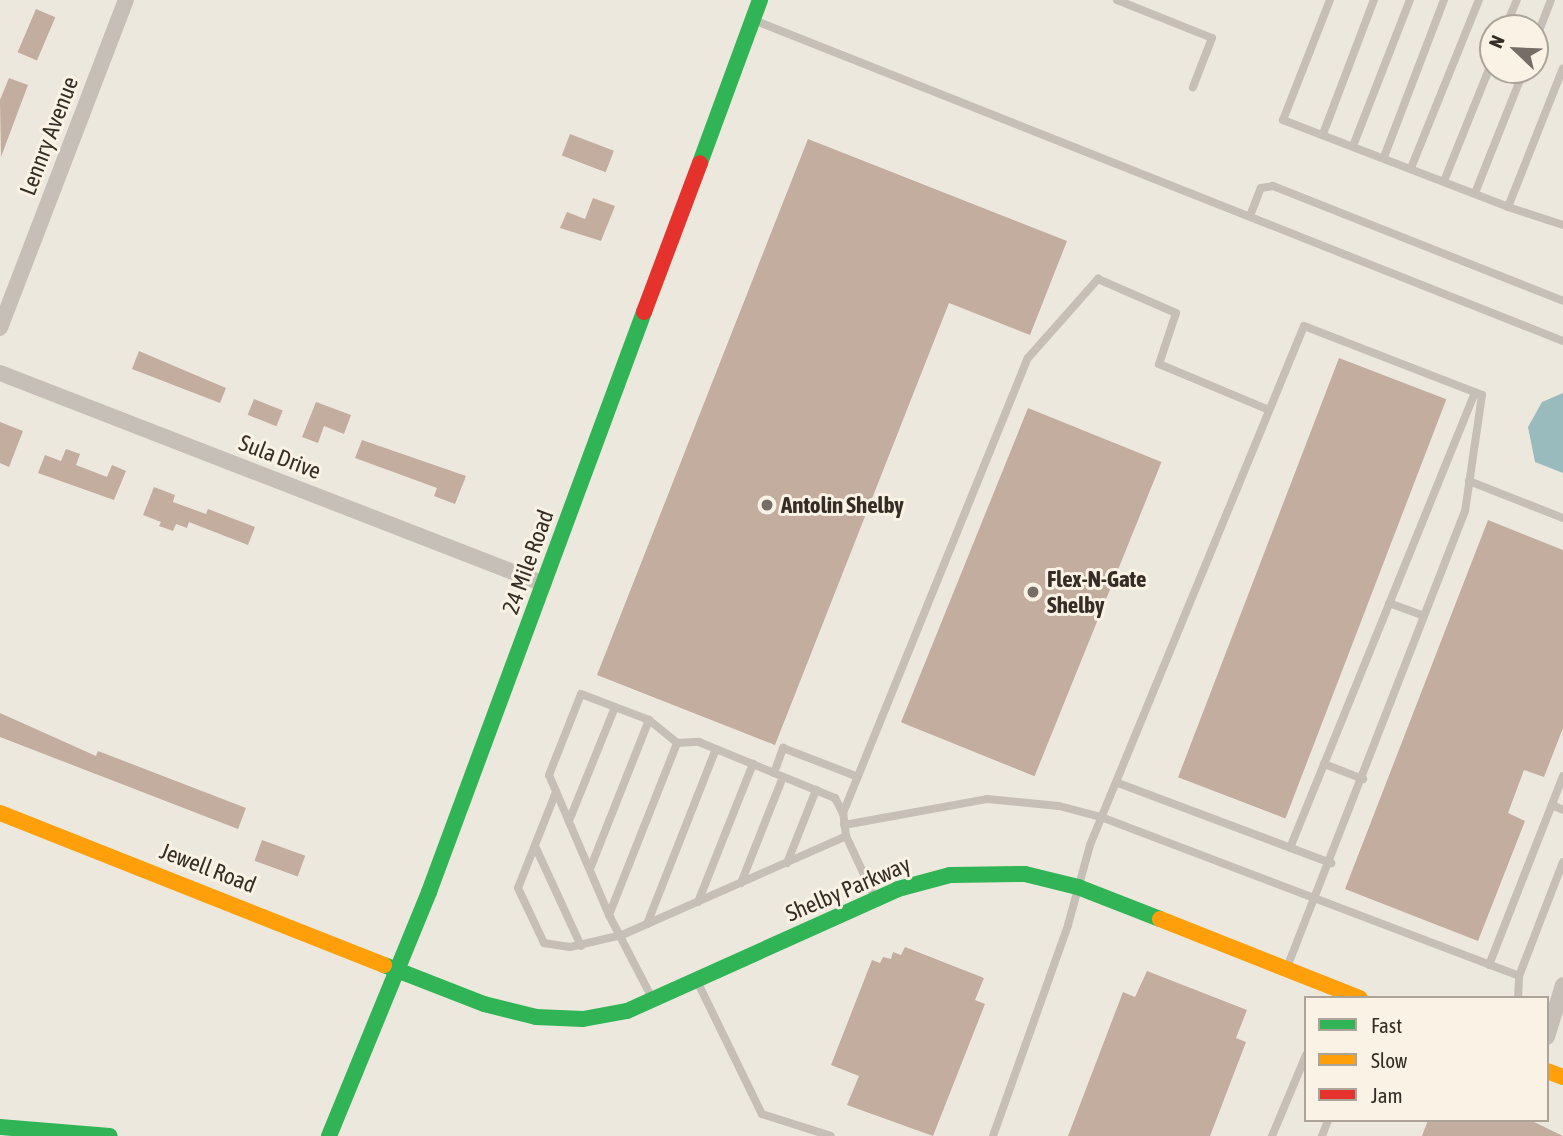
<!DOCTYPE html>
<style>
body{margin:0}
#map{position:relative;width:1563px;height:1136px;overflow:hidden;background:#ede8de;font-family:"Asap Condensed",sans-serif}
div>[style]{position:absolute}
.water>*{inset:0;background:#9abbbe}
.building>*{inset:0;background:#c2ad9f;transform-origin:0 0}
.lane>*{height:8px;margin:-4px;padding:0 4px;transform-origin:4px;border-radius:4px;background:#c5bfb8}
.street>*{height:16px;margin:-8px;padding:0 8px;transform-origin:8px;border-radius:8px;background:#c5bfb8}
.fast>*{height:16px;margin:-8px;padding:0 8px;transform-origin:8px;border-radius:8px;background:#30b455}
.slow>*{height:16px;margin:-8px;padding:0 8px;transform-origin:8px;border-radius:8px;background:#ff9f0a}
.jam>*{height:16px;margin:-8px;padding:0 8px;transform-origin:8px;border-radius:8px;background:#e5322d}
.dots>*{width:19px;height:19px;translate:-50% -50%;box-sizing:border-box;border:4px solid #faf3e5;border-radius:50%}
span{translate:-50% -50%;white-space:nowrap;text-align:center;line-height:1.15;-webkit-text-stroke:6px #faf3e5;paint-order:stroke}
.street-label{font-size:23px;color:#362d26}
.poi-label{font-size:23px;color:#362d26;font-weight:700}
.left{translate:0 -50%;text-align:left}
.legend{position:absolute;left:1304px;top:996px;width:245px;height:126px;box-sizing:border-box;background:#faf3e5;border:2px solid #aca499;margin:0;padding:9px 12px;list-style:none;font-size:21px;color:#362d26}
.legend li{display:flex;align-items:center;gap:14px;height:35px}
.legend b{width:35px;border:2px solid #aca499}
.north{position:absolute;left:1479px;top:14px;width:70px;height:70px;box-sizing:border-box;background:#faf3e5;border:2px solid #aca499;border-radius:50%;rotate:293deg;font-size:19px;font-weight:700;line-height:28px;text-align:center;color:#362d26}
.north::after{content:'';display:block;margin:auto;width:24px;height:32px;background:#766e66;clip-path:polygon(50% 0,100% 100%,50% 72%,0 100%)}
</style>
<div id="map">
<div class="water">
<i style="clip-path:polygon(1563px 393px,1563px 473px,1535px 462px,1528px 427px,1542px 402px)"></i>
</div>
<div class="building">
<i style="left:36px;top:9px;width:21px;height:47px;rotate:23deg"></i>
<i style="clip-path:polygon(9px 78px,28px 85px,1px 157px,0 100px)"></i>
<i style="left:570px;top:134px;width:47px;height:23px;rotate:21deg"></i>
<i style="clip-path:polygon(808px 139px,1067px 241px,1030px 335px,949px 303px,775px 745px,597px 675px)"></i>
<i style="clip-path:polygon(593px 198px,615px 206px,601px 241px,560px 228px,567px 212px,585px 219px)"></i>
<i style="clip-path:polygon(139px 351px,226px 388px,220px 403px,132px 369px)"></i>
<i style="left:1339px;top:358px;width:115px;height:449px;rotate:21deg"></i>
<i style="left:254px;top:399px;width:31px;height:17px;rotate:22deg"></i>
<i style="clip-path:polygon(316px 402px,351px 415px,344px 434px,324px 426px,318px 443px,302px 437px)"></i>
<i style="left:1028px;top:408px;width:144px;height:339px;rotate:22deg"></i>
<i style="clip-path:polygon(0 422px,23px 431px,9px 467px,0 463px)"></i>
<i style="clip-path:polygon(362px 440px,466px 476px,455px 504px,434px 496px,437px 488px,355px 458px)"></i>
<i style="clip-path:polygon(66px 449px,80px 454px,76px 465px,107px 477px,112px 465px,126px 471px,114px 500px,38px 473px,45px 455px,61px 461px)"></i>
<i style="clip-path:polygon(154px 487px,175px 495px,173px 502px,206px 514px,208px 509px,255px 527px,248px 545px,189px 522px,187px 528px,176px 524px,173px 531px,159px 526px,161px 522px,143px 515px)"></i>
<i style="clip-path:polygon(1488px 520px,1563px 550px,1563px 728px,1544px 777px,1524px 770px,1508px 813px,1525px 821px,1478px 941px,1345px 889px)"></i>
<i style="clip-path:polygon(0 713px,96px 756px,98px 751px,246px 808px,238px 829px,0 737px)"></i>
<i style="left:262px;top:840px;width:46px;height:22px;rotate:20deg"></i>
<i style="clip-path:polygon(905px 947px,984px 978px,975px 1000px,985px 1004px,933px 1136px,847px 1105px,859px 1076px,831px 1065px,872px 960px,880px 963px,883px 957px,891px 959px,893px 952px,901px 955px)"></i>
<i style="clip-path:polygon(1147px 971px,1247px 1010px,1236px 1038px,1246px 1042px,1210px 1136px,1068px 1136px,1123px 992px,1135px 997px)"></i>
<i style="clip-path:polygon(1428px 1120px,1530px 1120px,1563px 1136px,1422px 1136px)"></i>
</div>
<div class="lane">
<i style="left:1117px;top:0;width:102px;rotate:21.8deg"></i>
<i style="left:1212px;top:38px;width:53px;rotate:111.2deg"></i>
<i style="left:1330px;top:0;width:129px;rotate:111.4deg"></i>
<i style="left:1283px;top:120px;width:241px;rotate:21.1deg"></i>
<i style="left:1508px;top:207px;width:149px;rotate:-68.4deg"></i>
<i style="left:756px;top:21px;width:868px;rotate:21.63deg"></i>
<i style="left:1505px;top:28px;width:30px;rotate:-67deg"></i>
<i style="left:1535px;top:41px;width:44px;rotate:-68.7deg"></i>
<i style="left:1323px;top:134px;width:143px;rotate:-69.2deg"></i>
<i style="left:1353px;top:146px;width:157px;rotate:-68.7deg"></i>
<i style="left:1384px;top:157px;width:168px;rotate:-69.1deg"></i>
<i style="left:1411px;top:168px;width:181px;rotate:-68deg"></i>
<i style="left:1444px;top:181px;width:131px;rotate:-68.1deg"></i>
<i style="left:1475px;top:193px;width:132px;rotate:-68.3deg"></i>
<i style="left:1508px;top:207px;width:58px;rotate:18.1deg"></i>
<i style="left:1250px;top:216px;width:30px;rotate:-69deg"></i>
<i style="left:1261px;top:188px;width:12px;rotate:-9deg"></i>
<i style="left:1273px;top:186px;width:312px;rotate:21.6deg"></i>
<i style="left:1469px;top:481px;width:101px;rotate:21.5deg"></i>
<i style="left:1389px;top:603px;width:37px;rotate:20deg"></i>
<i style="left:1324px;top:764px;width:42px;rotate:21deg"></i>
<i style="left:774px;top:773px;width:27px;rotate:-70deg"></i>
<i style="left:783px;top:748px;width:80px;rotate:21.1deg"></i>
<i style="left:1118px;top:783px;width:228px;rotate:20.6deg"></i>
<i style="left:556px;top:792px;width:103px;rotate:111.6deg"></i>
<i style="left:518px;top:888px;width:61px;rotate:64.7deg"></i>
<i style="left:544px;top:943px;width:26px;rotate:9deg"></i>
<i style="left:570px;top:947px;width:53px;rotate:-13deg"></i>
<i style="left:622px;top:935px;width:245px;rotate:-23.8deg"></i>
<i style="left:1552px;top:805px;width:12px;rotate:24deg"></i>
<i style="left:569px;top:821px;width:123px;rotate:-68deg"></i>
<i style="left:844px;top:825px;width:145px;rotate:-10.3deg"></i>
<i style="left:987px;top:799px;width:72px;rotate:5.6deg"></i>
<i style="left:1059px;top:806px;width:43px;rotate:14.7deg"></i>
<i style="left:1101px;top:817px;width:447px;rotate:20.8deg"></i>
<i style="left:1519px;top:976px;width:122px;rotate:-68.9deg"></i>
<i style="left:535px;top:846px;width:110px;rotate:65.3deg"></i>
<i style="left:1290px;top:848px;width:492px;rotate:-67.9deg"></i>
<i style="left:787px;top:863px;width:79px;rotate:-68.3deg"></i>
<i style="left:590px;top:869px;width:160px;rotate:-68.4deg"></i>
<i style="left:741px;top:883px;width:114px;rotate:-68.4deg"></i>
<i style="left:874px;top:896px;width:66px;rotate:-115deg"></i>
<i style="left:846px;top:836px;width:23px;rotate:-97deg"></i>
<i style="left:843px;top:813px;width:491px;rotate:-67.9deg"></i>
<i style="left:1028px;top:358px;width:106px;rotate:-48.5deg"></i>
<i style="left:1098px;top:279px;width:85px;rotate:23.6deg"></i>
<i style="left:1176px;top:313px;width:54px;rotate:108.4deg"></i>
<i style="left:1159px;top:364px;width:119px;rotate:22.7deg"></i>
<i style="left:698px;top:902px;width:149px;rotate:-68.3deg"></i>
<i style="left:609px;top:915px;width:185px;rotate:-68.4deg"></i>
<i style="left:647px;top:924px;width:188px;rotate:-68.5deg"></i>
<i style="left:1489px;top:965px;width:203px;rotate:-68.6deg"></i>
<i style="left:697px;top:981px;width:148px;rotate:64deg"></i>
<i style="left:762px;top:1114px;width:72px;rotate:17.7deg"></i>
<i style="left:652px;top:998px;width:93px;rotate:-117.4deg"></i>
<i style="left:609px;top:915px;width:152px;rotate:-113.2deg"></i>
<i style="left:549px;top:775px;width:87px;rotate:-68.4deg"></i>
<i style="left:581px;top:694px;width:73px;rotate:20.9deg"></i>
<i style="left:649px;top:720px;width:36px;rotate:39deg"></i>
<i style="left:677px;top:743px;width:22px;rotate:-3deg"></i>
<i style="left:699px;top:742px;width:147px;rotate:22.4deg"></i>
<i style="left:835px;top:798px;width:17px;rotate:62deg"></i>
<i style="left:1518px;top:998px;width:22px;rotate:-87deg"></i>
<i style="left:993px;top:1136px;width:224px;rotate:-70.4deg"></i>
<i style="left:1068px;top:925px;width:83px;rotate:-74.6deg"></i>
<i style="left:1090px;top:845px;width:561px;rotate:-67.59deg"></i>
<i style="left:1304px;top:326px;width:191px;rotate:21.2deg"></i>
<i style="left:1482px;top:395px;width:117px;rotate:98.3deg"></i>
<i style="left:1465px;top:511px;width:488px;rotate:111.3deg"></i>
<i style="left:1272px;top:1136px;width:88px;rotate:-67.2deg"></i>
<i style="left:1322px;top:1136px;width:17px;rotate:-69deg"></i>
</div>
<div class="street">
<i style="left:0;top:328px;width:351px;rotate:-69deg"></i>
<i style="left:0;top:373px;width:583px;rotate:21.2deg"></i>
<i style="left:1547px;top:1037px;width:54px;rotate:-72.9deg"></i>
</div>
<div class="fast">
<i style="left:700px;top:163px;width:174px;rotate:-69.8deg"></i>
<i style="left:384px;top:965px;width:107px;rotate:21.3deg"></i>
<i style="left:484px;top:1004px;width:54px;rotate:14deg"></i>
<i style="left:536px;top:1017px;width:47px;rotate:2.4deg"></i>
<i style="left:583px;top:1019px;width:45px;rotate:-10.3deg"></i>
<i style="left:627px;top:1011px;width:297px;rotate:-24.2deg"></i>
<i style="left:898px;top:889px;width:54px;rotate:-15.1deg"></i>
<i style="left:950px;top:875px;width:75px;rotate:-0.8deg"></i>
<i style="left:1025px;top:874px;width:55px;rotate:13.8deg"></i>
<i style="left:1078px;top:887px;width:88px;rotate:21.3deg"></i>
<i style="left:0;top:1127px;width:110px;rotate:4.7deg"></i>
<i style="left:329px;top:1136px;width:264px;rotate:-67.7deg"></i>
<i style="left:429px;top:892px;width:619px;rotate:-69.66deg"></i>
</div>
<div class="slow">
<i style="left:0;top:813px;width:413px;rotate:21.6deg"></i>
<i style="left:1160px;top:919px;width:215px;rotate:21.6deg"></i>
<i style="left:1547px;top:1071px;width:17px;rotate:21deg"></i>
</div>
<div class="jam">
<i style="left:644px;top:312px;width:159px;rotate:-69.4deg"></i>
</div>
<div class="dots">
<i style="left:767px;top:505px;background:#766e66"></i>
<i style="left:1033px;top:592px;background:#766e66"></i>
</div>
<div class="street-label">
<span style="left:49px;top:136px;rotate:-69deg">Lennry Avenue</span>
<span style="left:280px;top:457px;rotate:21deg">Sula Drive</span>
<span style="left:528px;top:562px;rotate:-70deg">24 Mile Road</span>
<span style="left:208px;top:868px;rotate:21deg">Jewell Road</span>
<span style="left:848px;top:889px;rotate:-23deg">Shelby Parkway</span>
</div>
<div class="poi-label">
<span class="left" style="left:781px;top:505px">Antolin Shelby</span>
<span class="left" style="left:1047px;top:592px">Flex-N-Gate<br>Shelby</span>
</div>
<ul class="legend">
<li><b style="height:9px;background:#30b455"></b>Fast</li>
<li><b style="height:9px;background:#ff9f0a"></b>Slow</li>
<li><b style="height:9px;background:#e5322d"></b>Jam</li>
</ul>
<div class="north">N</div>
</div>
